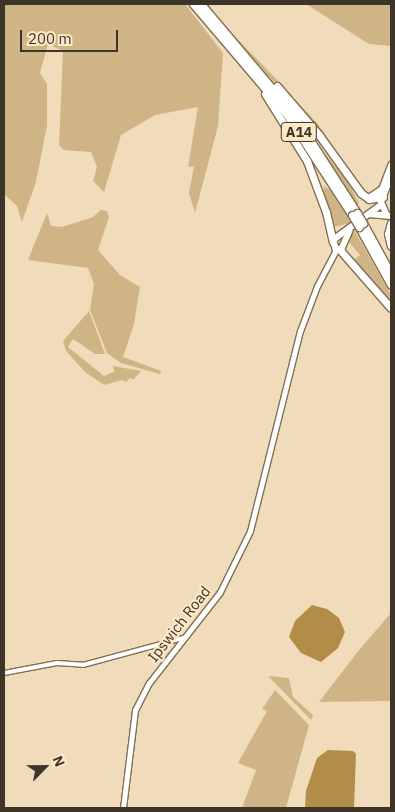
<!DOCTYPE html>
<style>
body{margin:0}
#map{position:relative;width:395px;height:812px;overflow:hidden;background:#f0dcba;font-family:"IBM Plex Sans",sans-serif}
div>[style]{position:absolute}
.green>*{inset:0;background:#cfb586}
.water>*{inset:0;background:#b28d47}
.roads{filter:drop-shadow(1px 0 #816f50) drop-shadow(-1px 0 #816f50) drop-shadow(0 1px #816f50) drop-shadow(0 -1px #816f50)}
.street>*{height:4px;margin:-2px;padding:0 2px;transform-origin:2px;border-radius:2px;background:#fff}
.secondary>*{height:5px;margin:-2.5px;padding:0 2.5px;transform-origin:2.5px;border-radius:2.5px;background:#fff}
.primary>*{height:5.5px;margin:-2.75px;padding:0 2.75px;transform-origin:2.75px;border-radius:2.75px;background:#fff}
.highway>*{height:7px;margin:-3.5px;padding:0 3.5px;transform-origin:3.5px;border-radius:3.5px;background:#fff}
.bridges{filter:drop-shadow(1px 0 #816f50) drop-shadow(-1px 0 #816f50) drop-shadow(0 1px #816f50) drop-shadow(0 -1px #816f50)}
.highway-bridge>*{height:7px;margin:-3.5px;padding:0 3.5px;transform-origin:3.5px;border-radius:3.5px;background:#fff}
span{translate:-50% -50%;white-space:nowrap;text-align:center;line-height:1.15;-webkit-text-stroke:4px #fde9c7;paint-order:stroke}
.shield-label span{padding:1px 4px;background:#fde9c7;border:1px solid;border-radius:4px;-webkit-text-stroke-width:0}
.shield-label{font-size:14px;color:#3d3528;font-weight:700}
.street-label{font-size:15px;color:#3d3528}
.frame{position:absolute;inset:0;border:5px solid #3d3528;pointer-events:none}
.north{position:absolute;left:20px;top:742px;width:50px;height:50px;-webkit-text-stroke:4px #fde9c7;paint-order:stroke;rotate:67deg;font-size:14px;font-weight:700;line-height:20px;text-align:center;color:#3d3528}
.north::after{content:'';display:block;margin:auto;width:18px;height:22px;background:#3d3528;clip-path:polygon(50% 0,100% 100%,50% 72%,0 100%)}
.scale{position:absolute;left:20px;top:30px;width:98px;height:22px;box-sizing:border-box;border:2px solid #3d3528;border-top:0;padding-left:6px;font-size:15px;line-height:18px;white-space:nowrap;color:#3d3528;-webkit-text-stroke:4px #fde9c7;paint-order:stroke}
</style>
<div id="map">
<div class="green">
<i style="clip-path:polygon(4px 4px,185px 4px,223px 53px,218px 126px,195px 213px,189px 193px,194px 166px,188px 167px,198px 107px,155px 115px,121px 135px,104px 192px,93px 181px,97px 167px,91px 152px,64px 150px,59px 145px,63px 51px,48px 44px,40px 73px,47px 84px,47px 125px,36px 182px,22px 222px,17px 206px,4px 194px)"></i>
<i style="clip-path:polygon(306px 4px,391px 4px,391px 46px,369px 44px)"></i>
<i style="clip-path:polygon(221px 22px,280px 83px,279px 86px,271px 79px,279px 87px,282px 86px,317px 123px,355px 178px,307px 117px,234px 40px)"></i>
<i style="clip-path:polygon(326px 155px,346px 178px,359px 203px,357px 206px,325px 158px)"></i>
<i style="clip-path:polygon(324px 186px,331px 191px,351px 223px,334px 227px,323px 195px)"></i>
<i style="clip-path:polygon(101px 210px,107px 211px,109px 217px,98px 250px,120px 275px,140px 287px,134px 324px,123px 357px,161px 371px,160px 374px,121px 363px,107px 353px,90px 310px,94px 284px,88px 268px,28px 260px,47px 213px,51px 226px,62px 227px,93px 217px)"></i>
<i style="clip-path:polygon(353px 228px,391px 295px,391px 305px,354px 260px,360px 255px,349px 242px,348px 233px)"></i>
<i style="clip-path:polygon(89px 311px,105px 354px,95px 354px,73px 339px,68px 347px,104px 376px,114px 372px,113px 366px,141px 371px,133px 380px,130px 378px,126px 382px,122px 380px,104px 385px,85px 372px,66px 351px,63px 341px)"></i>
<i style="clip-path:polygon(391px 613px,391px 701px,319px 702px,359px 650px)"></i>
<i style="clip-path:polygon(268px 676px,289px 678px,293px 697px,313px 715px,311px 720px)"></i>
<i style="clip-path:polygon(275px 690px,309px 725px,286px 808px,242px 808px,256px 770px,238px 763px,267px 711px,262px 709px)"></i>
</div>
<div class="water">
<i style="clip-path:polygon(312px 605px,327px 609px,339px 618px,345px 632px,338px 648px,321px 662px,301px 653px,289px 637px,295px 621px)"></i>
<i style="clip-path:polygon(328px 750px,353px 751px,356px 754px,354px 808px,305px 808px,306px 791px,317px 758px)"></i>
</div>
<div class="roads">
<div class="street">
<i style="left:4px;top:673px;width:54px;rotate:-10.7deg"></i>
<i style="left:57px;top:663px;width:26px;rotate:4deg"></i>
<i style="left:83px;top:665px;width:104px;rotate:-15.1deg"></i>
</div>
<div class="secondary">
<i style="left:123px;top:808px;width:99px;rotate:-83deg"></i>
<i style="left:135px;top:710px;width:30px;rotate:-63deg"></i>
<i style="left:149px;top:683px;width:115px;rotate:-52deg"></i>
<i style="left:220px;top:592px;width:68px;rotate:-63.8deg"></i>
<i style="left:250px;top:531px;width:206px;rotate:-76deg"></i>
<i style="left:300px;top:331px;width:48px;rotate:-69.3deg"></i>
<i style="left:317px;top:286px;width:41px;rotate:-62.2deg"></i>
</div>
<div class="primary">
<i style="left:369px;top:214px;width:22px;rotate:5deg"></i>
<i style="left:386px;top:214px;width:13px;rotate:-113deg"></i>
<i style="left:381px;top:202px;width:28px;rotate:-69deg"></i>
<i style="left:350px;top:231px;width:20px;rotate:114deg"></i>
<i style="left:342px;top:249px;width:6px;rotate:171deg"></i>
<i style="left:336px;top:250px;width:10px;rotate:-107deg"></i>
<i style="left:333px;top:240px;width:59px;rotate:-36.1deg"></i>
</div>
<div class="highway">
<i style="left:193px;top:4px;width:142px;rotate:49.6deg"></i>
<i style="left:285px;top:112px;width:123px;rotate:57deg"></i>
<i style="left:201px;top:4px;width:141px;rotate:49.9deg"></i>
<i style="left:292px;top:112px;width:120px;rotate:57.2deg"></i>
<i style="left:277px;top:86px;width:65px;rotate:49.4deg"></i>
<i style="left:319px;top:135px;width:72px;rotate:54.1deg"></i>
<i style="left:361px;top:193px;width:10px;rotate:37deg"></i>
<i style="left:369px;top:199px;width:14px;rotate:-8deg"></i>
<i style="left:265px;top:94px;width:79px;rotate:57.9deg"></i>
<i style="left:307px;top:161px;width:54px;rotate:69.6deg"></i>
<i style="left:326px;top:212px;width:31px;rotate:77deg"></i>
<i style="left:370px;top:197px;width:14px;rotate:-34deg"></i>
<i style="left:382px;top:189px;width:26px;rotate:-69deg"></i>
<i style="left:363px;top:223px;width:58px;rotate:61.2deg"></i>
<i style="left:391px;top:223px;width:11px;rotate:105deg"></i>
<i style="left:388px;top:234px;width:12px;rotate:76deg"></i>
<i style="left:359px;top:227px;width:66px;rotate:61.1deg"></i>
<i style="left:340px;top:250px;width:77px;rotate:48.7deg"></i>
</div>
</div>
<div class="bridges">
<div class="highway-bridge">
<i style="left:357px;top:213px;width:12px;rotate:59deg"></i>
<i style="left:352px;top:215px;width:14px;rotate:60deg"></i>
</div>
</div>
<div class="shield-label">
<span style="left:299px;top:132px">A14</span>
</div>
<div class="street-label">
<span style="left:179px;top:624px;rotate:-52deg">Ipswich Road</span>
</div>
<div class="frame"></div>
<div class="north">N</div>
<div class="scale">200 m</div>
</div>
